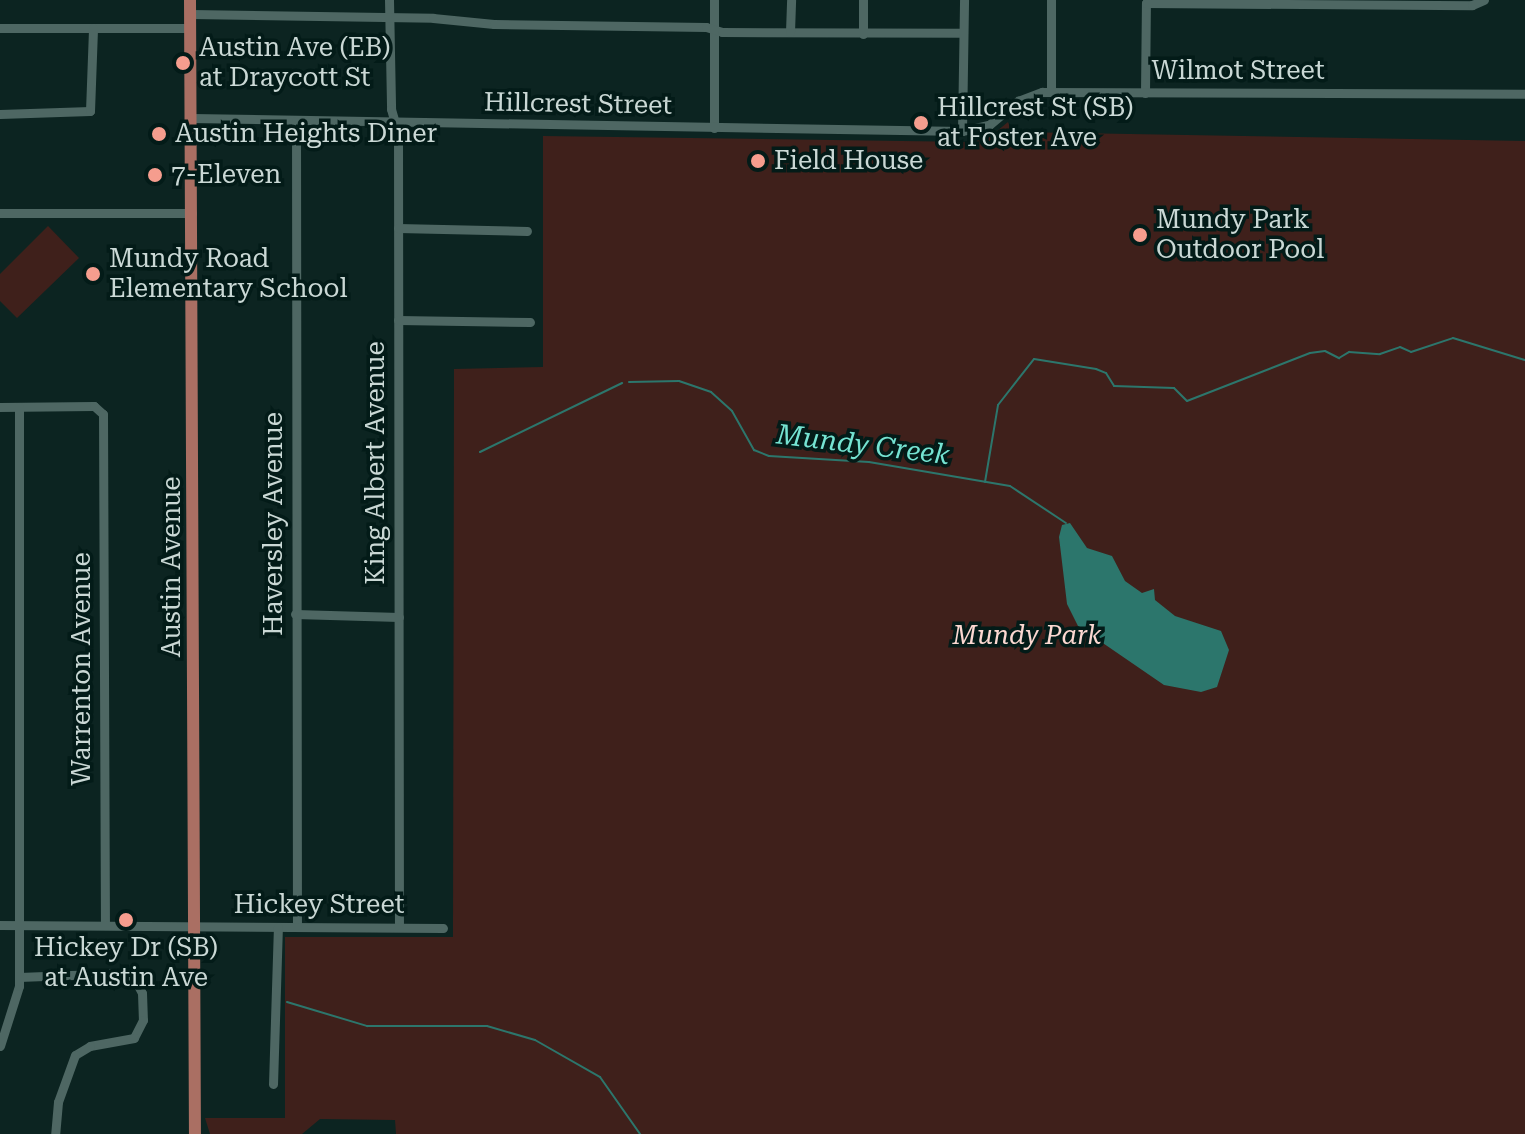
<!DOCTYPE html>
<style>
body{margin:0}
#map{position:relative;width:1525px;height:1134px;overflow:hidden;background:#0c2421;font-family:"Roboto Serif",serif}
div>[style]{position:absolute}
.green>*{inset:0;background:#3f201b}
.water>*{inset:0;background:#2c766c}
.stream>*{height:2px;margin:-1px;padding:0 1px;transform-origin:1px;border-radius:1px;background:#2c766c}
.minor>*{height:9px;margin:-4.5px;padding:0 4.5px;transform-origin:4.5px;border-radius:4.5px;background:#4e6763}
.major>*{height:12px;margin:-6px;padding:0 6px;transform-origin:6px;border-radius:6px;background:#aa6f63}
.dots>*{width:22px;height:22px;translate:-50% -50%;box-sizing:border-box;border:4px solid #031b18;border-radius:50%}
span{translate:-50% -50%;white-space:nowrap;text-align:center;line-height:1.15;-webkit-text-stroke:7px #031b18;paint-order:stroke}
.poi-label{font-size:26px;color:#cad8d5}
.left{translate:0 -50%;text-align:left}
.street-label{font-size:26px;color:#cad8d5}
.park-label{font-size:26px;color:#fcd8d1;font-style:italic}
.water-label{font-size:28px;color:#75e3d2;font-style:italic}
</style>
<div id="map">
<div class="green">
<i style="clip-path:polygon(1008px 122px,1012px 132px,1525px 141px,1525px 1134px,396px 1134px,395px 1120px,320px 1119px,302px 1134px,210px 1134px,205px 1118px,285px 1118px,285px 937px,453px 937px,454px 369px,543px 367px,543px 136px,972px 142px,991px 136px)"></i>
<i style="clip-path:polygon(48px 226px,79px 258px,17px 318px,0 301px,0 274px)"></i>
</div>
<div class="water">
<i style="clip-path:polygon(1070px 523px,1087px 548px,1112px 556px,1125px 581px,1142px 593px,1154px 589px,1155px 600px,1175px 616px,1221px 631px,1229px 650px,1217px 687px,1201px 692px,1164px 685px,1078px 626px,1067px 604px,1059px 537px,1062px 525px)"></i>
</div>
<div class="stream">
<i style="left:629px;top:382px;width:50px;rotate:-1.1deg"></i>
<i style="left:679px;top:381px;width:34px;rotate:19deg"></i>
<i style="left:711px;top:392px;width:28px;rotate:42deg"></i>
<i style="left:732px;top:411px;width:45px;rotate:60.6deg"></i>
<i style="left:754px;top:450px;width:16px;rotate:22deg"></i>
<i style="left:769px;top:456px;width:100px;rotate:3.4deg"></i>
<i style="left:869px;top:462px;width:143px;rotate:9.7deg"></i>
<i style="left:1010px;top:486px;width:67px;rotate:33.5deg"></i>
<i style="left:480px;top:452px;width:158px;rotate:-25.9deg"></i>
<i style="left:985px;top:482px;width:78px;rotate:-80.4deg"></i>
<i style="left:998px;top:405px;width:58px;rotate:-52deg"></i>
<i style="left:1034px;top:359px;width:63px;rotate:9.2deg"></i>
<i style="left:1096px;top:369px;width:11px;rotate:22deg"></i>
<i style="left:1106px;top:373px;width:15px;rotate:58deg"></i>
<i style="left:1114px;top:386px;width:60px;rotate:1.9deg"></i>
<i style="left:1174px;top:388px;width:18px;rotate:45deg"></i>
<i style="left:1187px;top:401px;width:132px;rotate:-21.3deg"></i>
<i style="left:1310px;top:353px;width:15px;rotate:-8deg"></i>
<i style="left:1325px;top:351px;width:16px;rotate:27deg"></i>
<i style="left:1339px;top:358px;width:12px;rotate:-31deg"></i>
<i style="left:1349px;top:352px;width:31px;rotate:4deg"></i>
<i style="left:1380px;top:354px;width:21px;rotate:-19deg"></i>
<i style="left:1400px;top:347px;width:12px;rotate:24deg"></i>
<i style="left:1411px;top:352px;width:44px;rotate:-18.4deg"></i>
<i style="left:1453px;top:338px;width:75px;rotate:17deg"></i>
<i style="left:287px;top:1002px;width:84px;rotate:16.7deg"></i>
<i style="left:367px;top:1026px;width:120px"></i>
<i style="left:487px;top:1026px;width:50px;rotate:16.3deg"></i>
<i style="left:535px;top:1040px;width:75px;rotate:29.6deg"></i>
<i style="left:600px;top:1077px;width:70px;rotate:54.9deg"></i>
</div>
<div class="minor">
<i style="left:389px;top:0;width:109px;rotate:88.9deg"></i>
<i style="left:391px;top:109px;width:26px;rotate:74deg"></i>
<i style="left:398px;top:134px;width:793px;rotate:89.93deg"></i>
<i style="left:714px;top:0;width:128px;rotate:90deg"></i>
<i style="left:191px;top:14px;width:242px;rotate:0.9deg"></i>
<i style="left:433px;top:18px;width:61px;rotate:5.6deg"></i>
<i style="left:494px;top:24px;width:212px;rotate:0.8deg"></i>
<i style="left:706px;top:27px;width:17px;rotate:17deg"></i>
<i style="left:722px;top:32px;width:241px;rotate:0.2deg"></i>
<i style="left:0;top:28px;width:191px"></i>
<i style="left:790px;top:32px;width:32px;rotate:-88deg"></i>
<i style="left:863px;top:34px;width:34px;rotate:-90deg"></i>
<i style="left:1051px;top:92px;width:92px;rotate:-90deg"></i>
<i style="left:1145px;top:93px;width:90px;rotate:-89.4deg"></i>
<i style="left:1146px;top:3px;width:326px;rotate:0.4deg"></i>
<i style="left:1472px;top:5px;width:13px;rotate:-23deg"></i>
<i style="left:0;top:114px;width:90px;rotate:-1.9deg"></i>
<i style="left:90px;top:111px;width:83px;rotate:-87.9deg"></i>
<i style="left:192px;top:118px;width:770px;rotate:0.97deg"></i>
<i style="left:962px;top:131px;width:28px;rotate:-13deg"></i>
<i style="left:989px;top:125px;width:38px;rotate:-40deg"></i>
<i style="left:1018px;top:101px;width:26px;rotate:-21deg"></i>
<i style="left:1042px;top:92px;width:483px;rotate:0.2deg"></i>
<i style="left:296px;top:121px;width:805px;rotate:89.93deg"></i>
<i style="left:962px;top:131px;width:131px;rotate:-89.1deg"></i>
<i style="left:0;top:213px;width:192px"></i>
<i style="left:398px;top:228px;width:129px;rotate:1.3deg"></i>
<i style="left:398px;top:320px;width:132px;rotate:0.9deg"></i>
<i style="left:0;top:407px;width:94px;rotate:-0.6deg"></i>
<i style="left:94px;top:406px;width:12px;rotate:42deg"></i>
<i style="left:103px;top:414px;width:511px;rotate:89.78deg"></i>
<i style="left:295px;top:614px;width:104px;rotate:1.7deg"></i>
<i style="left:0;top:925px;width:443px;rotate:0.4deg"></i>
<i style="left:19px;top:977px;width:104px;rotate:-2.2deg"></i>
<i style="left:123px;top:973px;width:12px;rotate:24deg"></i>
<i style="left:134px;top:978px;width:17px;rotate:62deg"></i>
<i style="left:142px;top:993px;width:27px;rotate:88deg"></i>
<i style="left:143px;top:1020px;width:20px;rotate:117deg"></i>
<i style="left:134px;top:1038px;width:45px;rotate:169.7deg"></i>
<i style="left:90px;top:1046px;width:17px;rotate:149deg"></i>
<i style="left:75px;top:1055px;width:50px;rotate:109.9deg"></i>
<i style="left:58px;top:1102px;width:32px;rotate:95deg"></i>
<i style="left:0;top:1046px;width:63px;rotate:-72.4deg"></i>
<i style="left:19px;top:986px;width:579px;rotate:-90deg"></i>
<i style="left:273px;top:1084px;width:157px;rotate:-88.2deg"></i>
</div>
<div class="major">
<i style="left:190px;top:0;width:1134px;rotate:89.75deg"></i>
</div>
<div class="dots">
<i style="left:183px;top:63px;background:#f59d8e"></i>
<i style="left:921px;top:123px;background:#f59d8e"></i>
<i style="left:159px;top:134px;background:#f59d8e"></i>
<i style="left:758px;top:161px;background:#f59d8e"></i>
<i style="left:155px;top:175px;background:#f59d8e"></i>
<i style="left:1140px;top:235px;background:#f59d8e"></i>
<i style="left:93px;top:274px;background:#f59d8e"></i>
<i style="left:126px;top:920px;background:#f59d8e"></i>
</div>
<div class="poi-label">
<span class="left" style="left:199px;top:63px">Austin Ave (EB)<br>at Draycott St</span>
<span class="left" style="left:937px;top:123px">Hillcrest St (SB)<br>at Foster Ave</span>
<span class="left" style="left:175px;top:134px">Austin Heights Diner</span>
<span class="left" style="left:774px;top:161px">Field House</span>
<span class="left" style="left:171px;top:175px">7-Eleven</span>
<span class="left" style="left:1156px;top:235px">Mundy Park<br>Outdoor Pool</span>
<span class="left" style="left:109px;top:274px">Mundy Road<br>Elementary School</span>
<span style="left:126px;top:963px">Hickey Dr (SB)<br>at Austin Ave</span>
</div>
<div class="street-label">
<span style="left:1238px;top:71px">Wilmot Street</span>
<span style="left:578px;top:104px;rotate:1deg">Hillcrest Street</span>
<span style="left:376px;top:463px;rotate:-90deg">King Albert Avenue</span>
<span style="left:274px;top:524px;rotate:-90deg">Haversley Avenue</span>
<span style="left:172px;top:567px;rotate:-90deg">Austin Avenue</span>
<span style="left:82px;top:669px;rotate:-90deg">Warrenton Avenue</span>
<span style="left:319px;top:905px">Hickey Street</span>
</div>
<div class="park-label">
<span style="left:1027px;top:636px">Mundy Park</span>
</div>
<div class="water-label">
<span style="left:863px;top:445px;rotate:7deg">Mundy Creek</span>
</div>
</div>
